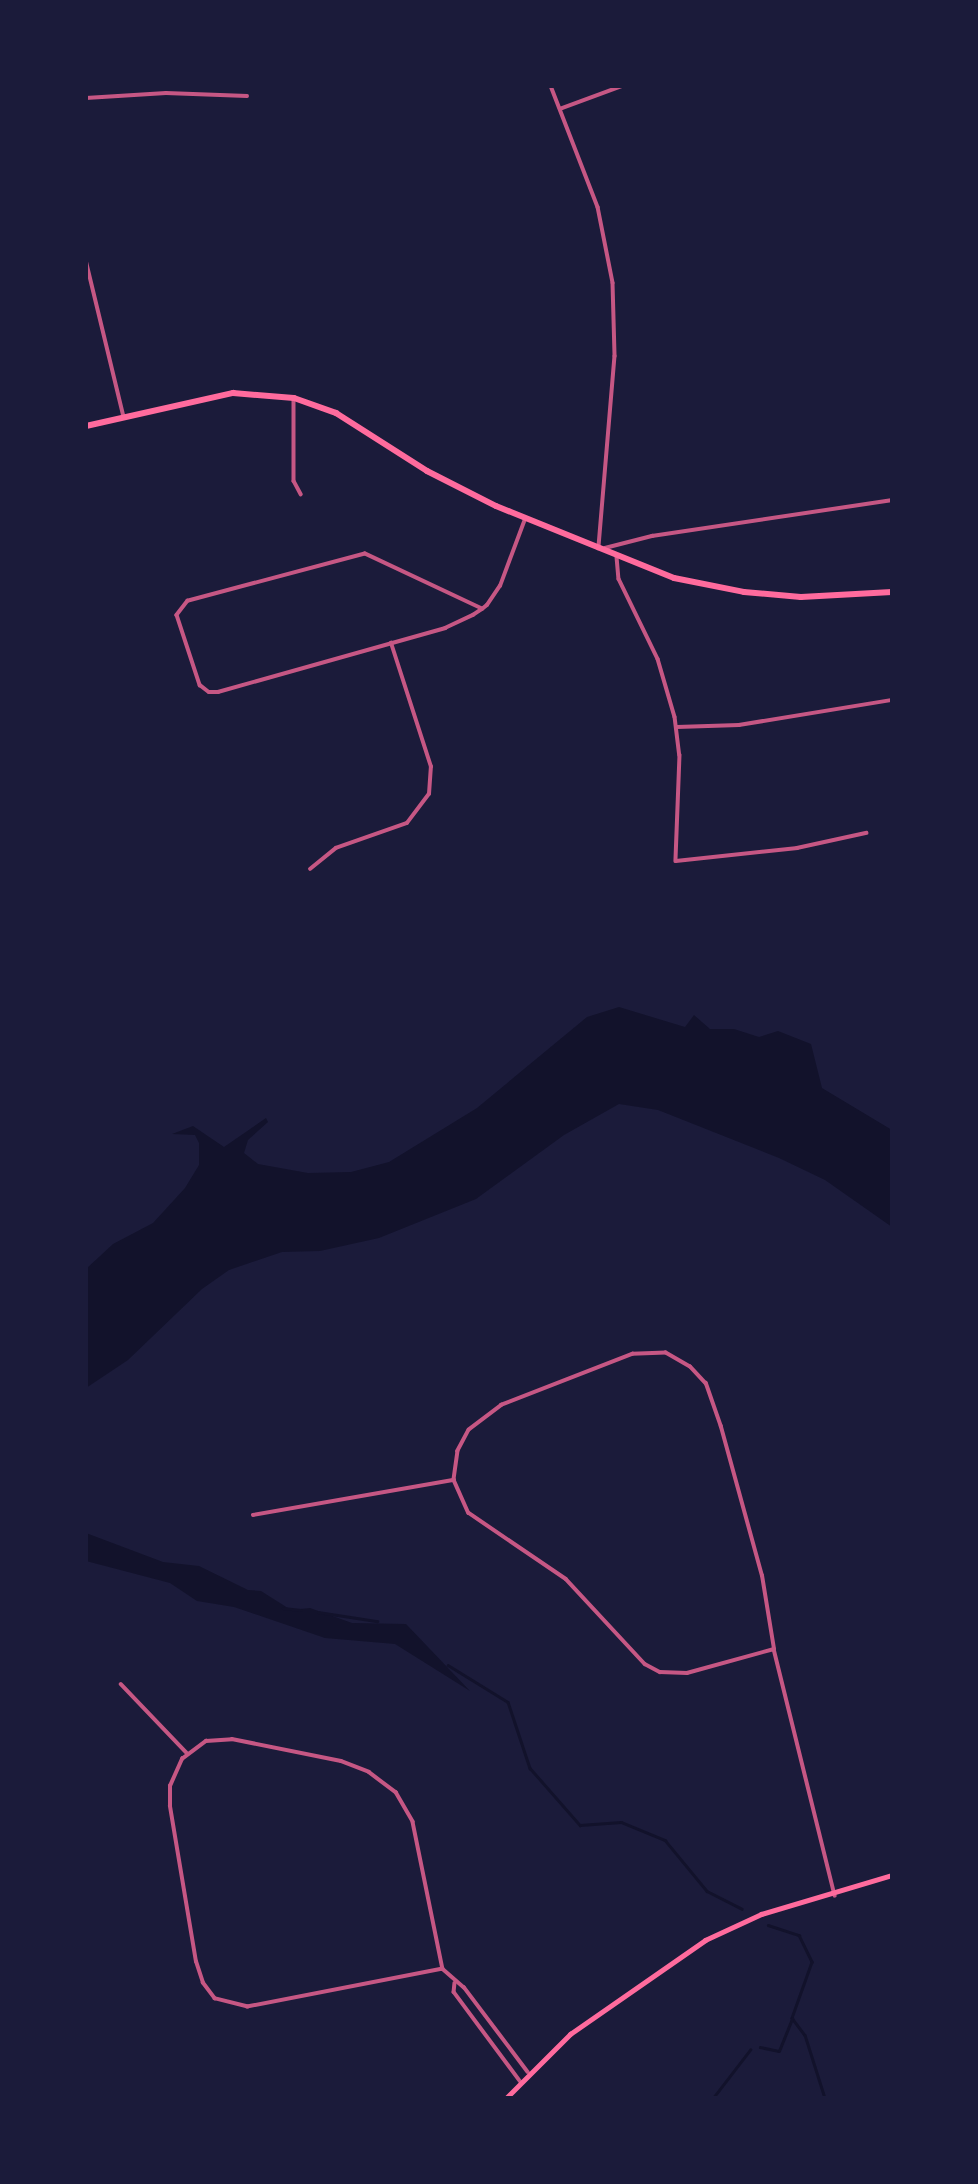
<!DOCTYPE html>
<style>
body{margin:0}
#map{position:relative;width:978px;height:2184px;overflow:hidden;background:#1b1b3a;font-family:"Sofia Sans Condensed",sans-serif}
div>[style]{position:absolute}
.water>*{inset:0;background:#12122b}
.stream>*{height:2.5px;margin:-1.25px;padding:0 1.25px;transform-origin:1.25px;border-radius:1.25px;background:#12122b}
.minor>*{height:3.5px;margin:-1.75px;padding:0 1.75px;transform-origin:1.75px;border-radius:1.75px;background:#c65784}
.secondary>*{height:5px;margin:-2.5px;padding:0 2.5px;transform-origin:2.5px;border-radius:2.5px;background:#ff6b9d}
.primary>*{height:6px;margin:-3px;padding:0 3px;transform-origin:3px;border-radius:3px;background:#ff6b9d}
span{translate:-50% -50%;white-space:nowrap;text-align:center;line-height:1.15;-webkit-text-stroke:5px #1b1b3a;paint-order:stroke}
.frame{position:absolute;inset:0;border:88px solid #1b1b3a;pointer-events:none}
</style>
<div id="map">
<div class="water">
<i style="clip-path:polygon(619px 1007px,685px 1027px,694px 1015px,710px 1029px,734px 1029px,759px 1037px,778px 1031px,811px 1044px,822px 1088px,892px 1130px,892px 1227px,825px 1180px,779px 1158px,658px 1110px,619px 1104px,564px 1135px,476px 1199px,379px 1238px,320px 1251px,282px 1252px,229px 1270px,202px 1289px,128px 1360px,86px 1388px,86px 1269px,113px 1244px,153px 1223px,185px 1188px,199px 1165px,199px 1143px,195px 1135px,172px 1134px,193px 1126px,224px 1147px,266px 1118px,268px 1122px,248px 1140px,244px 1153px,258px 1164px,308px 1173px,351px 1172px,389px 1162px,477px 1108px,587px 1017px)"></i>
<i style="clip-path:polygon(86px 1533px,163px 1562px,199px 1566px,248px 1590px,261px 1591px,291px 1610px,310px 1608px,352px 1623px,406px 1624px,470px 1691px,395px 1644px,325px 1638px,234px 1607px,197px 1601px,170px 1583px,86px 1561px)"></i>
</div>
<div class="stream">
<i style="left:283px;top:1608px;width:18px;rotate:6deg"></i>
<i style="left:318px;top:1612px;width:60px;rotate:8.7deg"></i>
<i style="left:448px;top:1665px;width:70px;rotate:31.7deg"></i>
<i style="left:508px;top:1702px;width:70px;rotate:71.6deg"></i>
<i style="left:530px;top:1768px;width:76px;rotate:48.7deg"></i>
<i style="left:580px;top:1825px;width:41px;rotate:-4.2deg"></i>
<i style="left:621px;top:1822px;width:48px;rotate:22.2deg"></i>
<i style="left:665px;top:1840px;width:66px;rotate:50.5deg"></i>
<i style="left:707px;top:1891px;width:39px;rotate:27deg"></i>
<i style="left:768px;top:1925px;width:33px;rotate:18deg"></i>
<i style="left:799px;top:1935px;width:30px;rotate:64deg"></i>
<i style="left:812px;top:1962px;width:59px;rotate:109.7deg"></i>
<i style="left:792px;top:2018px;width:21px;rotate:53deg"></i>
<i style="left:805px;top:2035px;width:66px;rotate:72.4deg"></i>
<i style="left:760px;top:2047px;width:19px;rotate:12deg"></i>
<i style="left:779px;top:2051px;width:35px;rotate:-68deg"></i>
<i style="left:713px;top:2098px;width:61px;rotate:-52.4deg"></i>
</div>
<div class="minor">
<i style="left:551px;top:86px;width:130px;rotate:68.8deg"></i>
<i style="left:598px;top:207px;width:77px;rotate:78.8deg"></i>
<i style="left:613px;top:283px;width:73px;rotate:88.4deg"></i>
<i style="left:615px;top:356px;width:193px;rotate:94.8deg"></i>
<i style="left:86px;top:98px;width:80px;rotate:-3.6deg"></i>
<i style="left:166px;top:93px;width:81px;rotate:2.1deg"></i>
<i style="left:560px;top:109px;width:66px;rotate:-20.4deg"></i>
<i style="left:86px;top:260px;width:162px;rotate:76.4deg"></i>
<i style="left:294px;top:400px;width:81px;rotate:90deg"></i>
<i style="left:294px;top:481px;width:15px;rotate:62deg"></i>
<i style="left:605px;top:548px;width:49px;rotate:-14.3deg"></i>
<i style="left:652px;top:536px;width:243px;rotate:-8.5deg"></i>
<i style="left:617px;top:557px;width:22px;rotate:85deg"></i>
<i style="left:619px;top:579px;width:89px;rotate:64deg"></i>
<i style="left:658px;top:659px;width:60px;rotate:73.7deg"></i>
<i style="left:675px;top:717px;width:38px;rotate:83deg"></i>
<i style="left:680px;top:755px;width:106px;rotate:92.2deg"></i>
<i style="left:676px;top:861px;width:122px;rotate:-6.1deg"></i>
<i style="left:797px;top:848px;width:71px;rotate:-12.3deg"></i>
<i style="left:482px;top:609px;width:129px;rotate:-154.8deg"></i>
<i style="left:365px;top:554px;width:183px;rotate:165.1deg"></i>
<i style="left:188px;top:601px;width:18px;rotate:128deg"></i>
<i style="left:177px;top:615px;width:74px;rotate:71.8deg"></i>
<i style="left:200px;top:685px;width:11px;rotate:38deg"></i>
<i style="left:209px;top:692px;width:9px"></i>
<i style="left:218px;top:692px;width:236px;rotate:-15.7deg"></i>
<i style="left:445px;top:628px;width:31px;rotate:-25deg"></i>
<i style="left:473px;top:615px;width:11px;rotate:-34deg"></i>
<i style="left:482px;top:609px;width:6px;rotate:-39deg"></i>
<i style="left:487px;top:605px;width:23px;rotate:-56deg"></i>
<i style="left:500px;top:586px;width:72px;rotate:-69.5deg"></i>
<i style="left:677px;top:727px;width:62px;rotate:-1.8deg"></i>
<i style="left:739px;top:725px;width:155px;rotate:-9.3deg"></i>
<i style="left:310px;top:869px;width:33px;rotate:-39deg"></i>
<i style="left:336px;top:848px;width:75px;rotate:-19.4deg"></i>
<i style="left:407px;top:823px;width:36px;rotate:-53deg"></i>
<i style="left:429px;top:794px;width:27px;rotate:-86deg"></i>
<i style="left:431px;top:767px;width:130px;rotate:-107.9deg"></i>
<i style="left:253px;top:1515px;width:204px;rotate:-9.9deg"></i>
<i style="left:774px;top:1649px;width:74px;rotate:-99.3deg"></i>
<i style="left:762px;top:1576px;width:155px;rotate:-105.4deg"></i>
<i style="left:721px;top:1427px;width:46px;rotate:-109.2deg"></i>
<i style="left:706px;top:1384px;width:23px;rotate:-133deg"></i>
<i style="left:690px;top:1367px;width:28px;rotate:-150deg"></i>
<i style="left:666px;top:1353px;width:33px;rotate:178deg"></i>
<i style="left:633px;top:1354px;width:141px;rotate:158.7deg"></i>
<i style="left:502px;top:1405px;width:41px;rotate:142.9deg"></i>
<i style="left:469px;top:1430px;width:24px;rotate:118deg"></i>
<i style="left:458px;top:1451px;width:29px;rotate:98deg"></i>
<i style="left:454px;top:1480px;width:36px;rotate:66deg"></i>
<i style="left:469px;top:1513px;width:117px;rotate:34.2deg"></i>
<i style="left:566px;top:1579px;width:116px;rotate:47.1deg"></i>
<i style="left:645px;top:1664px;width:17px;rotate:28deg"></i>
<i style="left:660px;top:1672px;width:27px;rotate:2deg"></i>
<i style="left:687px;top:1673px;width:90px;rotate:-15.4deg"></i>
<i style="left:774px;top:1649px;width:254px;rotate:76.1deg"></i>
<i style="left:121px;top:1684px;width:95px;rotate:46.3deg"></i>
<i style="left:443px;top:1969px;width:199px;rotate:169deg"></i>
<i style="left:248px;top:2007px;width:34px;rotate:-166deg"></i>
<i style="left:215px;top:1999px;width:20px;rotate:-127deg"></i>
<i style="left:203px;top:1983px;width:22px;rotate:-108deg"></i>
<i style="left:196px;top:1962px;width:158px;rotate:-99.5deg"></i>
<i style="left:170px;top:1806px;width:20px;rotate:-90deg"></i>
<i style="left:170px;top:1786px;width:30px;rotate:-66deg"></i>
<i style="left:182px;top:1759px;width:30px;rotate:-37deg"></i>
<i style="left:206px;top:1741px;width:26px;rotate:-4deg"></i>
<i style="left:232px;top:1739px;width:111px;rotate:11.4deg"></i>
<i style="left:341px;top:1761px;width:30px;rotate:21deg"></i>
<i style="left:369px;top:1772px;width:34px;rotate:37deg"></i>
<i style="left:396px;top:1792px;width:34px;rotate:60deg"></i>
<i style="left:413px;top:1822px;width:150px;rotate:78.5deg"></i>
<i style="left:443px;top:1969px;width:28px;rotate:41deg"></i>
<i style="left:464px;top:1987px;width:106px;rotate:53deg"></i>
<i style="left:455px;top:1983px;width:9px;rotate:96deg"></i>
<i style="left:454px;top:1992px;width:111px;rotate:53.4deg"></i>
</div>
<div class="secondary">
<i style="left:506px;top:2098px;width:91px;rotate:-45deg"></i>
<i style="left:570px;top:2034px;width:165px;rotate:-34.8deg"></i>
<i style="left:705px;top:1940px;width:62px;rotate:-24.9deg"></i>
<i style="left:761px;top:1914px;width:137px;rotate:-16.6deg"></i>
</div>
<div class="primary">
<i style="left:86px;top:426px;width:151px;rotate:-12.7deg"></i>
<i style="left:233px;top:393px;width:61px;rotate:4.7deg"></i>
<i style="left:294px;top:398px;width:45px;rotate:19.7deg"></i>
<i style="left:336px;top:413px;width:108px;rotate:32.5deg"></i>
<i style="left:427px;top:471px;width:77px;rotate:26.9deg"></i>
<i style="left:496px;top:506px;width:192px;rotate:22deg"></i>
<i style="left:674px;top:578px;width:71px;rotate:11.3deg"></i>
<i style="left:744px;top:592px;width:57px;rotate:5deg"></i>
<i style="left:801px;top:597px;width:91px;rotate:-3.1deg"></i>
</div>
<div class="frame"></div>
</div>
